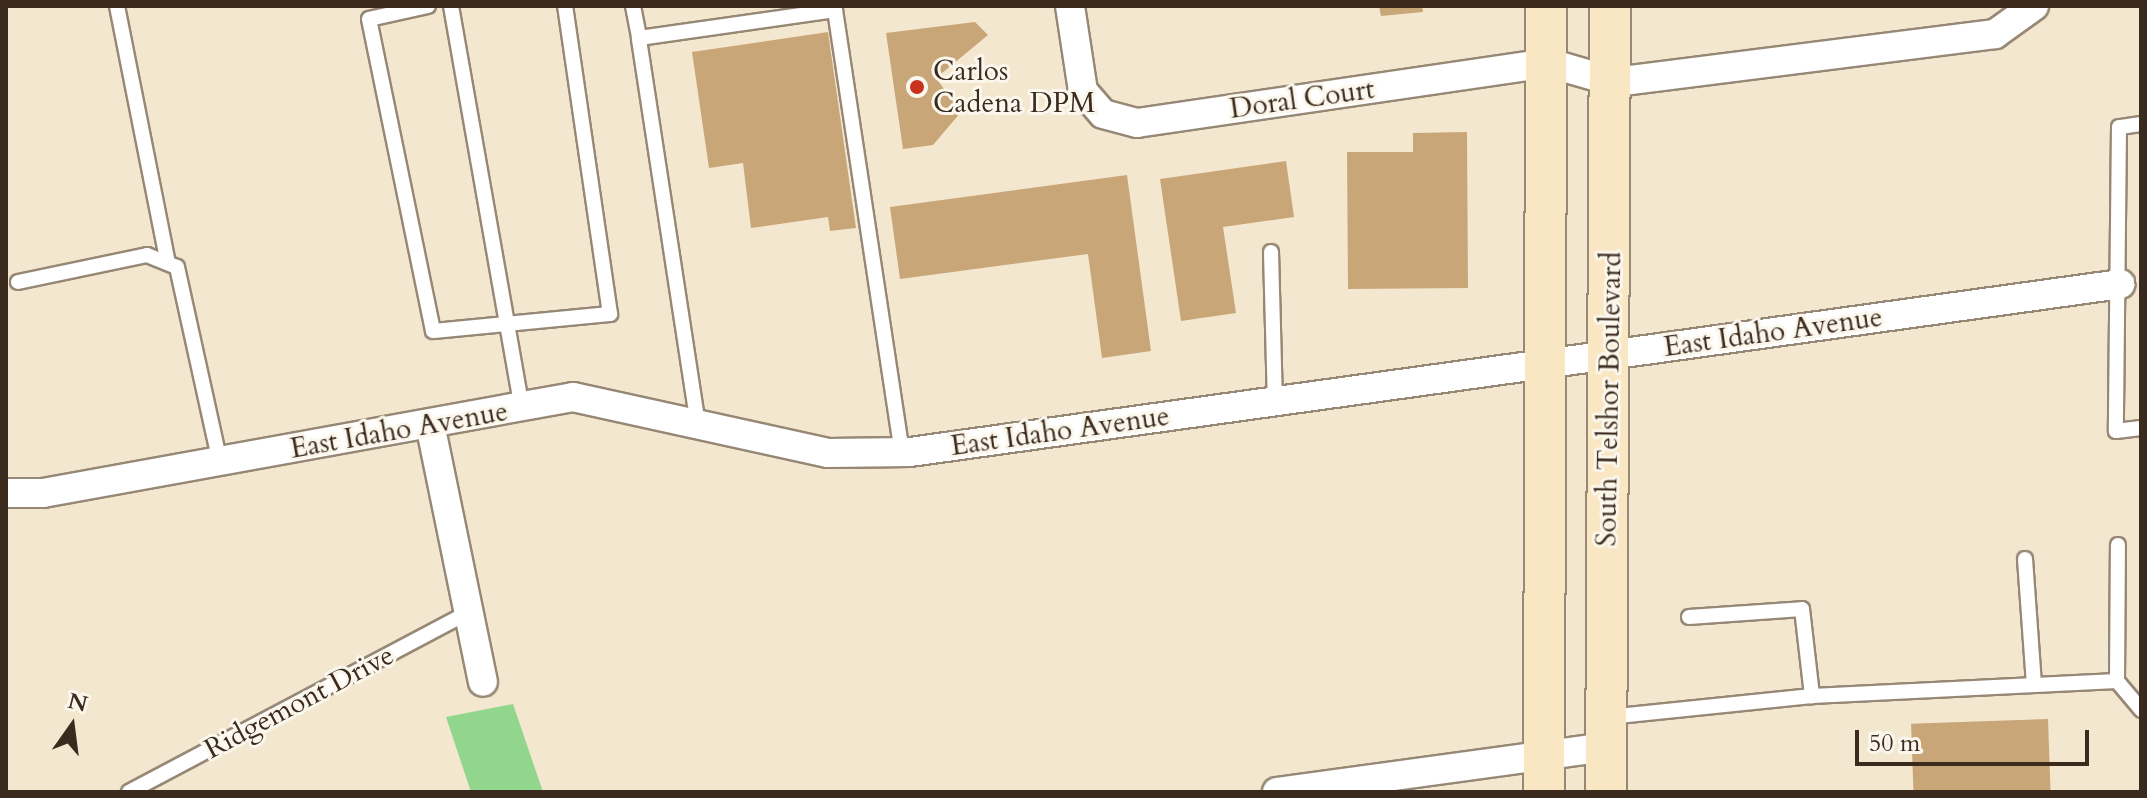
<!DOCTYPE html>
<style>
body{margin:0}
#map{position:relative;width:2147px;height:798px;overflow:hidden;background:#f3e7cf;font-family:Cardo,serif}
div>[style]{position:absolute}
.green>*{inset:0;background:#92d68e}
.building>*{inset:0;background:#c9a677;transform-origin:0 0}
.roads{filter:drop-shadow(2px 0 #978876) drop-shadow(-2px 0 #978876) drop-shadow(0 2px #978876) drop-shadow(0 -2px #978876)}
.lane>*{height:14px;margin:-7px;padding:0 7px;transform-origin:7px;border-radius:7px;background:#fff}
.street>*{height:28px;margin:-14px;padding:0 14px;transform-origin:14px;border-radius:14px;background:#fff}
.secondary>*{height:40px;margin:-20px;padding:0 20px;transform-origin:20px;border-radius:20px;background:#f9e7c3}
.dots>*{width:22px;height:22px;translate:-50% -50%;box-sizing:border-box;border:4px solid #fbf7ec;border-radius:50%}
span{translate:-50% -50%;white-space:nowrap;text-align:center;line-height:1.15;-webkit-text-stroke:6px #fbf7ec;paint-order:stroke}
.poi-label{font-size:28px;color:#3b2a1e}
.left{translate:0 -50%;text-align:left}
.street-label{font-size:28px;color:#3b2a1e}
.frame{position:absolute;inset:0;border:8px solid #3b2a1e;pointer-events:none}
.north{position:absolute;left:32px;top:686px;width:80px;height:80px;-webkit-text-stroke:6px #fbf7ec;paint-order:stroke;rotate:14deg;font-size:22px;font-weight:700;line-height:32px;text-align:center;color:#3b2a1e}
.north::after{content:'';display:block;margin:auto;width:28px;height:36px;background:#3b2a1e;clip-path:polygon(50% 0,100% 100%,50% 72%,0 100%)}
.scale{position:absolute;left:1855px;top:730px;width:234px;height:36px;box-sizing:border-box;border:4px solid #3b2a1e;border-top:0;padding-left:10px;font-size:24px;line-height:28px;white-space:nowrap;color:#3b2a1e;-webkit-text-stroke:6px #fbf7ec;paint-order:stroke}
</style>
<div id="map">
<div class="green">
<i style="clip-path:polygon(513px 704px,543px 792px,471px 792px,446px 717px)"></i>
</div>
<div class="building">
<i style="clip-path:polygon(1379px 6px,1422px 6px,1423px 12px,1381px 16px)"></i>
<i style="clip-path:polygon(975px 22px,988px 35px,936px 78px,961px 112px,933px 145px,903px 149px,886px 33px)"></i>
<i style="clip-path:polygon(828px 32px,856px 228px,830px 231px,828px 217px,751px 228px,743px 163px,709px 168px,692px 52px)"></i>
<i style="clip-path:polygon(1467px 132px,1468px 288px,1348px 289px,1347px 152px,1413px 152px,1413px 133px)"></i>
<i style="clip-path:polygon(1286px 161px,1294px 217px,1223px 227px,1236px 313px,1181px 321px,1160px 179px)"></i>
<i style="clip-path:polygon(1127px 175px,1151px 351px,1102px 358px,1088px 254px,900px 279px,890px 207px)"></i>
<i style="left:2048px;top:719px;width:73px;height:137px;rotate:88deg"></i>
</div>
<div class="roads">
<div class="lane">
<i style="left:117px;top:6px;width:258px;rotate:78.8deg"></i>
<i style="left:428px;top:6px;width:60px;rotate:167.6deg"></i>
<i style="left:369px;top:19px;width:318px;rotate:78.4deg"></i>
<i style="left:433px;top:331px;width:178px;rotate:-5.5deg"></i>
<i style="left:610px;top:314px;width:311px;rotate:-98.3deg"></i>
<i style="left:451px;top:6px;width:407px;rotate:80deg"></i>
<i style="left:633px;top:6px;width:33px;rotate:79deg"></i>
<i style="left:2141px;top:124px;width:22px;rotate:172deg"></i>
<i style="left:2119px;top:127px;width:304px;rotate:90.6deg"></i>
<i style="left:2116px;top:431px;width:25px;rotate:-7deg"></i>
<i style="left:1271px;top:252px;width:149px;rotate:88.5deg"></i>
<i style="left:18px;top:282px;width:132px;rotate:-11.8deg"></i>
<i style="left:147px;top:255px;width:32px;rotate:22deg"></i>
<i style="left:177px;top:267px;width:200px;rotate:77.6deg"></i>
<i style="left:698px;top:425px;width:391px;rotate:-98.7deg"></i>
<i style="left:639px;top:38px;width:198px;rotate:-8.1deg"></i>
<i style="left:835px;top:10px;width:447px;rotate:81.4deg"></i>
<i style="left:2025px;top:559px;width:126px;rotate:85.9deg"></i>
<i style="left:1689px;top:617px;width:113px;rotate:-4deg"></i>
<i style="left:1802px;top:609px;width:88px;rotate:83.4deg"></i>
<i style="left:2117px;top:681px;width:136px;rotate:-89.6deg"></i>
<i style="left:1608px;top:717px;width:205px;rotate:-5.9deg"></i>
<i style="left:1812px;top:696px;width:305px;rotate:-2.8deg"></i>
<i style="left:2117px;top:681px;width:38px;rotate:50deg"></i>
<i style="left:129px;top:792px;width:385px;rotate:-27.9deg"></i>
</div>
<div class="street">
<i style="left:1070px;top:6px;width:86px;rotate:81.3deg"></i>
<i style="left:1083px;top:91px;width:30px;rotate:49deg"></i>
<i style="left:1103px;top:114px;width:35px;rotate:15deg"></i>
<i style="left:1137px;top:123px;width:416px;rotate:-8.3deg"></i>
<i style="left:1549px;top:63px;width:69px;rotate:16.1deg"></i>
<i style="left:1615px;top:82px;width:383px;rotate:-7.2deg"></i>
<i style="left:1995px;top:34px;width:48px;rotate:-35.7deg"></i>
<i style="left:430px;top:424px;width:263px;rotate:78.4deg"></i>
<i style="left:6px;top:493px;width:37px"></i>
<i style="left:43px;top:493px;width:539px;rotate:-10.27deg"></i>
<i style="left:573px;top:397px;width:261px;rotate:12.4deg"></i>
<i style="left:828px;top:453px;width:82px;rotate:-0.7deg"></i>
<i style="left:910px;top:452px;width:1222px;rotate:-7.9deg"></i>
<i style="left:1277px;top:792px;width:332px;rotate:-7.8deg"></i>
</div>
<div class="secondary">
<i style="left:1544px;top:792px;width:786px;rotate:-89.85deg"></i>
<i style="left:1606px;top:792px;width:786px;rotate:-89.71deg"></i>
</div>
</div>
<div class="dots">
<i style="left:917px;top:87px;background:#c8321e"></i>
</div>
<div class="poi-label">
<span class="left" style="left:933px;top:87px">Carlos<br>Cadena DPM</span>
</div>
<div class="street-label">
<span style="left:1302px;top:99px;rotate:-8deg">Doral Court</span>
<span style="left:1773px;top:332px;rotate:-8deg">East Idaho Avenue</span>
<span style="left:1609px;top:399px;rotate:-89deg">South Telshor Boulevard</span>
<span style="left:399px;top:430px;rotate:-10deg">East Idaho Avenue</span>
<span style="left:1060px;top:431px;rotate:-8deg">East Idaho Avenue</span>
<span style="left:299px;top:702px;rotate:-28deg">Ridgemont Drive</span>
</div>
<div class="frame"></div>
<div class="north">N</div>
<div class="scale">50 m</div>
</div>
